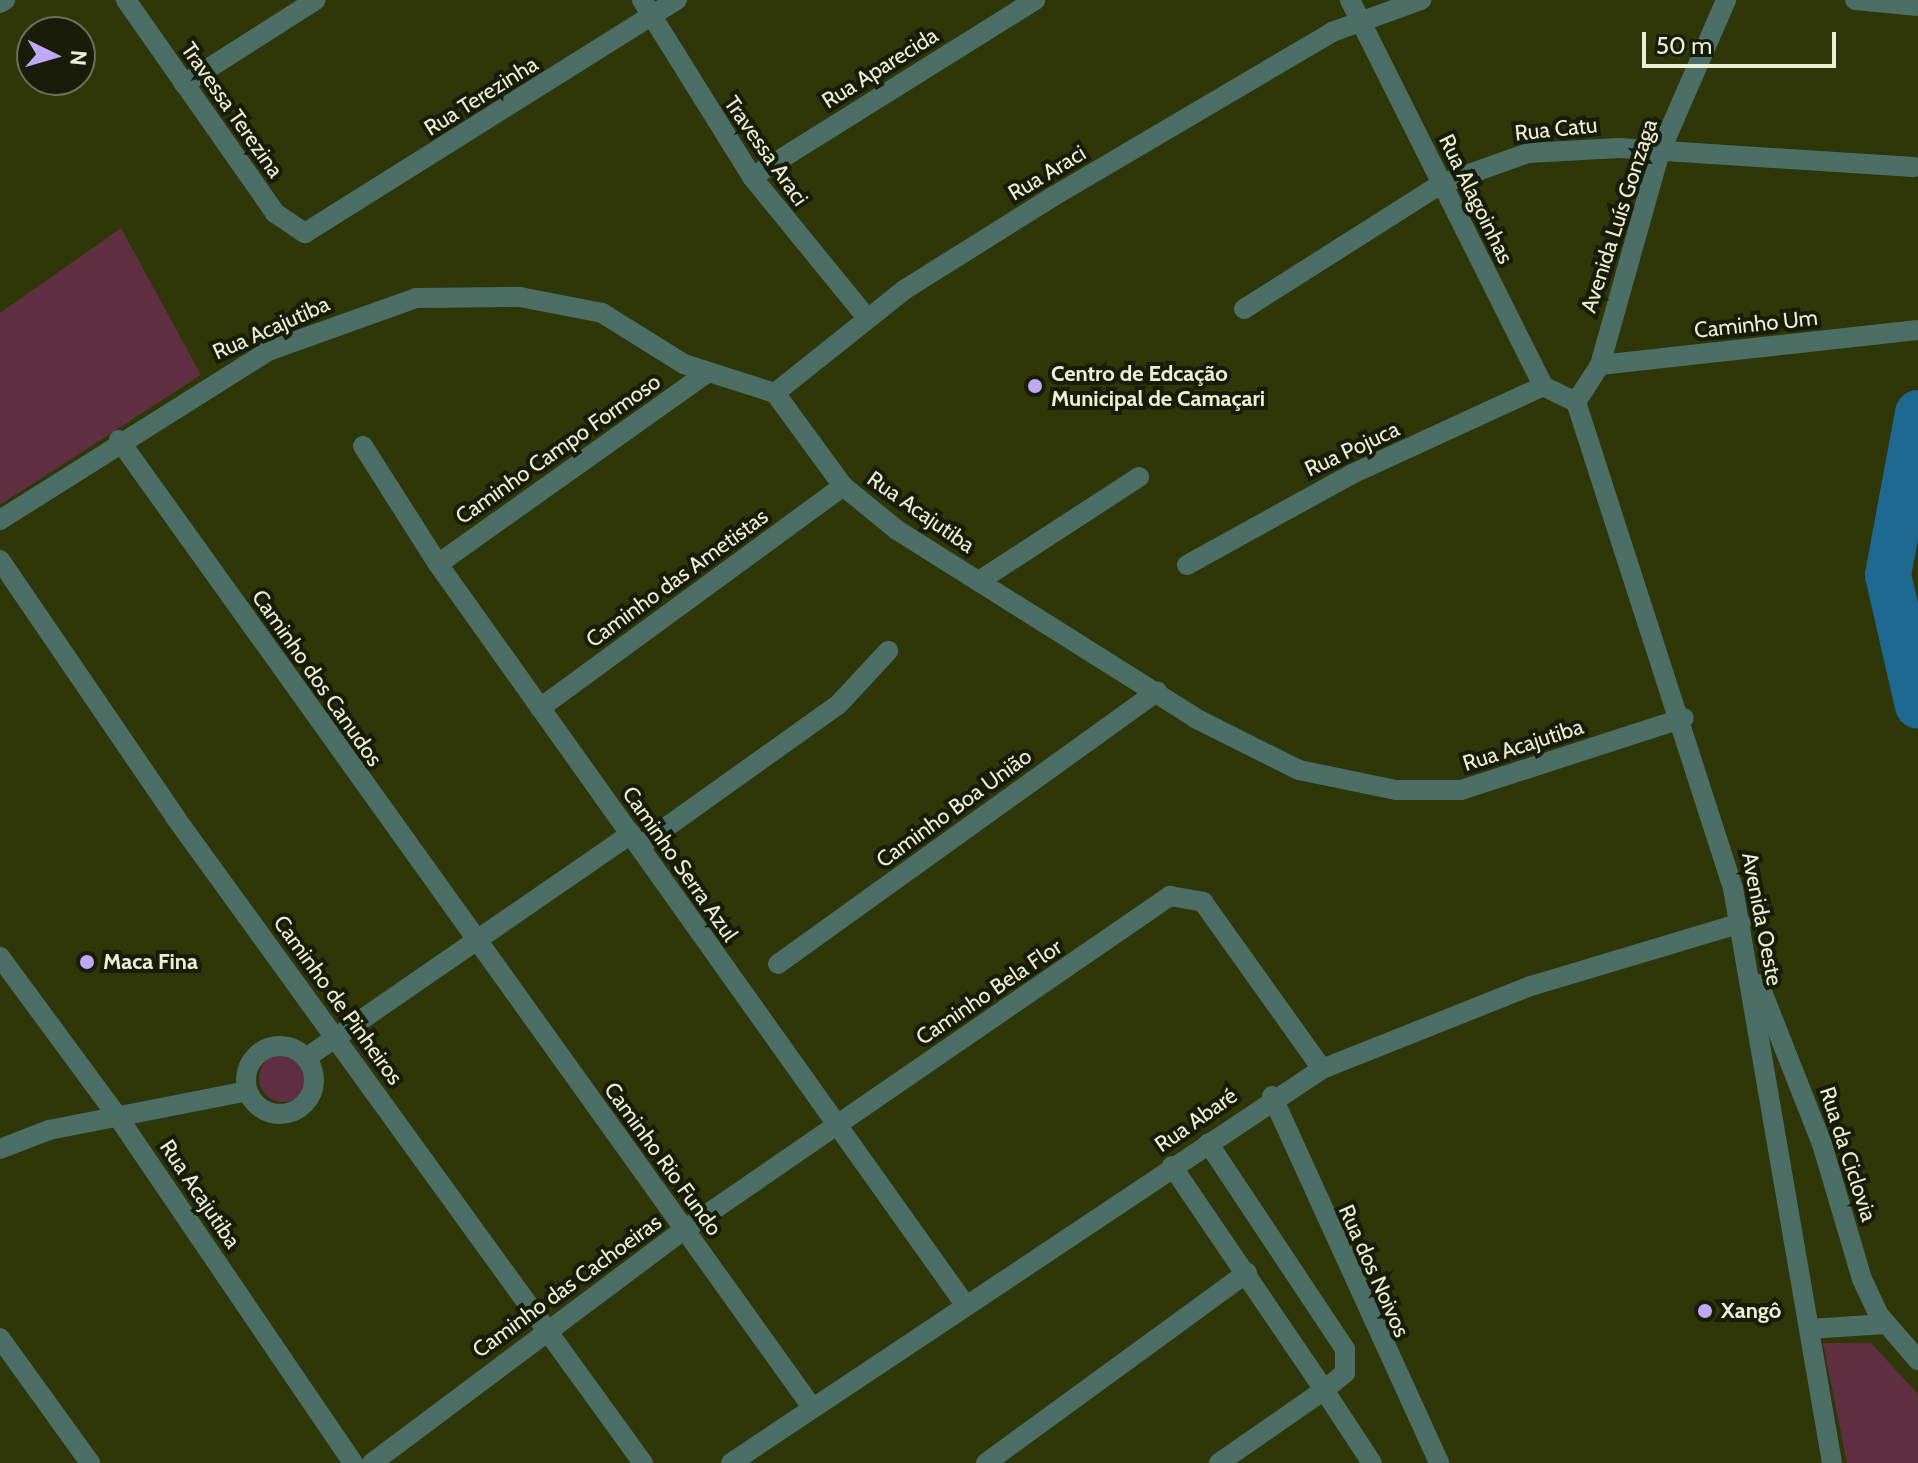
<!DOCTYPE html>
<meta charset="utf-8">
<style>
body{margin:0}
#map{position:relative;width:1918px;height:1463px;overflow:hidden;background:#2f3607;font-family:Cabin,sans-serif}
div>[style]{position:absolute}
.green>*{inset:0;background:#603042}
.round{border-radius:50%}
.river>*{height:46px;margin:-23px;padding:0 23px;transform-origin:23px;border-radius:23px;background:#1e6992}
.minor>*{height:20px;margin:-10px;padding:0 10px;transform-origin:10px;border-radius:10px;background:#4b6f66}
.minor>.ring{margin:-10px;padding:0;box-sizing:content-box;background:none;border:20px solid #4b6f66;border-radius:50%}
.dots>*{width:22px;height:22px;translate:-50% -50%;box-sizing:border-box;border:4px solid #181c09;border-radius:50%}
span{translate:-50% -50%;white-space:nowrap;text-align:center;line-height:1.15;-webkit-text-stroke:8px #181c09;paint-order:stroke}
.street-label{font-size:22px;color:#eaf0d7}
.poi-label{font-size:22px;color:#eaf0d7;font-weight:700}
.left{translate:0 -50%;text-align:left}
.north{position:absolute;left:16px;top:16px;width:80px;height:80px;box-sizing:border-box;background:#181c09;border:2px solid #6c715b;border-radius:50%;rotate:95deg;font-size:22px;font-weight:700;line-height:32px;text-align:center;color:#eaf0d7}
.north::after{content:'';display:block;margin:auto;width:28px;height:36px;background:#bfa9f4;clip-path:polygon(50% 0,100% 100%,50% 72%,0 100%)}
.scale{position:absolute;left:1642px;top:32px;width:194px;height:36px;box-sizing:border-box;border:4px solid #eaf0d7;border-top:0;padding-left:10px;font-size:24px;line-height:28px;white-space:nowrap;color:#eaf0d7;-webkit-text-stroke:6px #181c09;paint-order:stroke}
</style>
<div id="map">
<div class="green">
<i style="clip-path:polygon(121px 228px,201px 375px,0 505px,0 313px)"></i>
<i class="round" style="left:259px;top:1054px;width:48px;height:48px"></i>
<i style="clip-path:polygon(1823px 1343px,1871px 1343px,1918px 1394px,1918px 1463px,1847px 1463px)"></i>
</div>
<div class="river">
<i style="left:1918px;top:413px;width:165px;rotate:100.5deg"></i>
<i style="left:1888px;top:575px;width:134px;rotate:77.1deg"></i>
</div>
<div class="minor">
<i style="left:126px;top:0;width:260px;rotate:55deg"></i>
<i style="left:275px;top:213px;width:36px;rotate:34deg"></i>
<i style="left:305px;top:233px;width:439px;rotate:-32.1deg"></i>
<i style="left:642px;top:0;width:208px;rotate:58.1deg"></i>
<i style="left:752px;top:177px;width:182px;rotate:50.8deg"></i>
<i style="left:1350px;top:0;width:432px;rotate:63.4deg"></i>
<i style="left:1543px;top:386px;width:37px;rotate:26deg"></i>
<i style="left:1855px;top:0;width:63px;rotate:5.4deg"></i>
<i style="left:0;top:3px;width:6px;rotate:-31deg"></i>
<i style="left:184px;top:84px;width:156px;rotate:-32.5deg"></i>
<i style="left:752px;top:177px;width:334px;rotate:-32deg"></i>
<i style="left:1244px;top:309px;width:233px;rotate:-32.4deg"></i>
<i style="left:1441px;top:184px;width:92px;rotate:-19.6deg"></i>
<i style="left:1528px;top:153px;width:91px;rotate:-3.1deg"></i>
<i style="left:1619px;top:148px;width:295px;rotate:3.7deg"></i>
<i style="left:1600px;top:365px;width:320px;rotate:-6.3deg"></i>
<i style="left:775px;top:393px;width:165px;rotate:-38.6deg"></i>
<i style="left:904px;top:290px;width:177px;rotate:-32.1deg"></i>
<i style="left:1054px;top:196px;width:323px;rotate:-30.5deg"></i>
<i style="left:1332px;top:32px;width:95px;rotate:-19.8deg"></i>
<i style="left:1576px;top:402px;width:511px;rotate:72.1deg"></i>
<i style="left:1733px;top:888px;width:583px;rotate:80.23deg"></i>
<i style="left:1576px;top:402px;width:44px;rotate:-57deg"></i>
<i style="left:1600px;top:365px;width:221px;rotate:-74.3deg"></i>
<i style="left:1660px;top:152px;width:166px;rotate:-66.5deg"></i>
<i style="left:119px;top:440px;width:1188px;rotate:54.38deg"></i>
<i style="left:363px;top:446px;width:140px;rotate:57.6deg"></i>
<i style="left:438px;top:564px;width:907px;rotate:54.56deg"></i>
<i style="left:0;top:520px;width:317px;rotate:-32.2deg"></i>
<i style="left:268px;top:351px;width:157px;rotate:-19.7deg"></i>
<i style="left:416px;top:298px;width:104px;rotate:-0.6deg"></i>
<i style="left:520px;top:297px;width:84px;rotate:11deg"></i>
<i style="left:602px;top:313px;width:97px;rotate:31.9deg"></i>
<i style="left:684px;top:364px;width:96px;rotate:17.7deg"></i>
<i style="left:775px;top:393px;width:115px;rotate:53.8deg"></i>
<i style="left:843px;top:486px;width:70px;rotate:39.2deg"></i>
<i style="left:897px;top:530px;width:352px;rotate:32.2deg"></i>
<i style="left:1195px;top:718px;width:116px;rotate:26.6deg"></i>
<i style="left:1299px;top:770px;width:99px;rotate:11.7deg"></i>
<i style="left:1396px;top:790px;width:65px"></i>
<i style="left:1461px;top:790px;width:234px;rotate:-17.9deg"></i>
<i style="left:0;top:560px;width:311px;rotate:55.7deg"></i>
<i style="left:175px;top:817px;width:798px;rotate:54.08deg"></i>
<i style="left:438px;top:564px;width:330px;rotate:-35.4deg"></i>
<i style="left:1187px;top:565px;width:188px;rotate:-28.9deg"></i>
<i style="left:1352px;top:474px;width:210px;rotate:-24.7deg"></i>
<i style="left:979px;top:581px;width:191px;rotate:-33deg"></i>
<i style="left:540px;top:708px;width:376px;rotate:-36.2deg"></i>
<i style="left:640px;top:846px;width:243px;rotate:-35.5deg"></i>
<i style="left:838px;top:705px;width:74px;rotate:-47.2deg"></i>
<i style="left:0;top:957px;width:202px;rotate:53.6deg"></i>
<i style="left:120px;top:1120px;width:415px;rotate:55.8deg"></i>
<i style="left:778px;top:964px;width:467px;rotate:-35.7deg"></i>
<i style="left:1759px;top:984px;width:172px;rotate:68.5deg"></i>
<i style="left:1822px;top:1144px;width:141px;rotate:73.5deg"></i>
<i style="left:1862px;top:1279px;width:40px;rotate:65deg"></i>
<i style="left:1879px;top:1315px;width:60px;rotate:49.1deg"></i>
<i class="ring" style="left:246px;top:1046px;width:48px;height:48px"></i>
<i style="left:306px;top:1058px;width:395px;rotate:-34.6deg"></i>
<i style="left:1272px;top:1096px;width:403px;rotate:65.5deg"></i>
<i style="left:0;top:1149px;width:53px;rotate:-21.2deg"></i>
<i style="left:49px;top:1130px;width:202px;rotate:-11.1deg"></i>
<i style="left:1172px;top:1166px;width:271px;rotate:55.8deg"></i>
<i style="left:1324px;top:1390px;width:27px;rotate:-39deg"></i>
<i style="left:1345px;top:1373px;width:24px;rotate:-90deg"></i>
<i style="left:1345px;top:1349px;width:247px;rotate:-123.6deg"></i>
<i style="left:1809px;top:1329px;width:77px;rotate:-3.7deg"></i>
<i style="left:0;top:1338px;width:154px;rotate:54.2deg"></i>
<i style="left:372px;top:1463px;width:389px;rotate:-36.8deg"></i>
<i style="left:684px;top:1230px;width:590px;rotate:-34.5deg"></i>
<i style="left:1170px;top:896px;width:34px;rotate:10deg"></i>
<i style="left:1203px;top:902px;width:205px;rotate:54.5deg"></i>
<i style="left:731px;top:1463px;width:710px;rotate:-33.69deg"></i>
<i style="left:1322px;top:1069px;width:225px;rotate:-21.7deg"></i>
<i style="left:1531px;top:986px;width:219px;rotate:-16.7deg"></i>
<i style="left:986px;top:1463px;width:323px;rotate:-36.1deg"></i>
<i style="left:1219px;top:1463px;width:128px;rotate:-34.8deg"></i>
<i style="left:1324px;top:1390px;width:87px;rotate:56.7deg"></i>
</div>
<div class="dots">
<i style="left:1035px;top:386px;background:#bfa9f4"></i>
<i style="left:87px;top:962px;background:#bfa9f4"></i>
<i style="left:1705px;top:1311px;background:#bfa9f4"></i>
</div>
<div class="street-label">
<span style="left:880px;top:68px;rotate:-32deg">Rua Aparecida</span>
<span style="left:481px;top:96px;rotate:-32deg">Rua Terezinha</span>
<span style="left:232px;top:110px;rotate:55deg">Travessa Terezina</span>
<span style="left:1556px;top:129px;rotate:-6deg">Rua Catu</span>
<span style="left:766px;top:151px;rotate:55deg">Travessa Araci</span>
<span style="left:1047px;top:173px;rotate:-31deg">Rua Araci</span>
<span style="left:1476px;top:199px;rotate:64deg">Rua Alagoinhas</span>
<span style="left:1619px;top:216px;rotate:-72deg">Avenida Luís Gonzaga</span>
<span style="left:1756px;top:324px;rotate:-6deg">Caminho Um</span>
<span style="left:271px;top:328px;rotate:-24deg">Rua Acajutiba</span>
<span style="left:558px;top:449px;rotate:-35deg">Caminho Campo Formoso</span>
<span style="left:1352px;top:449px;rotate:-25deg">Rua Pojuca</span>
<span style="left:921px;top:512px;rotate:35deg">Rua Acajutiba</span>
<span style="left:677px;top:578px;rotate:-36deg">Caminho das Ametistas</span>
<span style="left:317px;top:678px;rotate:55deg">Caminho dos Canudos</span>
<span style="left:1523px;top:745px;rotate:-18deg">Rua Acajutiba</span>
<span style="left:954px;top:808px;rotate:-36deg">Caminho Boa União</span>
<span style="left:680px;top:864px;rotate:55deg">Caminho Serra Azul</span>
<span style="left:1762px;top:919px;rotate:79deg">Avenida Oeste</span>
<span style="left:989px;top:992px;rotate:-34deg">Caminho Bela Flor</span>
<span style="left:338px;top:1000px;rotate:54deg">Caminho de Pinheiros</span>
<span style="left:1196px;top:1120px;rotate:-35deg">Rua Abaré</span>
<span style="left:1848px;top:1154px;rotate:72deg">Rua da Ciclovia</span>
<span style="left:663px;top:1159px;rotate:54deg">Caminho Rio Fundo</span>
<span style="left:200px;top:1194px;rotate:56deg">Rua Acajutiba</span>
<span style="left:1374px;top:1271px;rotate:66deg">Rua dos Noivos</span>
<span style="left:567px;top:1286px;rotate:-36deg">Caminho das Cachoeiras</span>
</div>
<div class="poi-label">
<span class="left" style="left:1051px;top:386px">Centro de Edcação<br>Municipal de Camaçari</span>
<span class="left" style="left:103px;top:962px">Maca Fina</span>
<span class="left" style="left:1721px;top:1311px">Xangô</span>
</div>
<div class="north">N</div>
<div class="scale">50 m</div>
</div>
